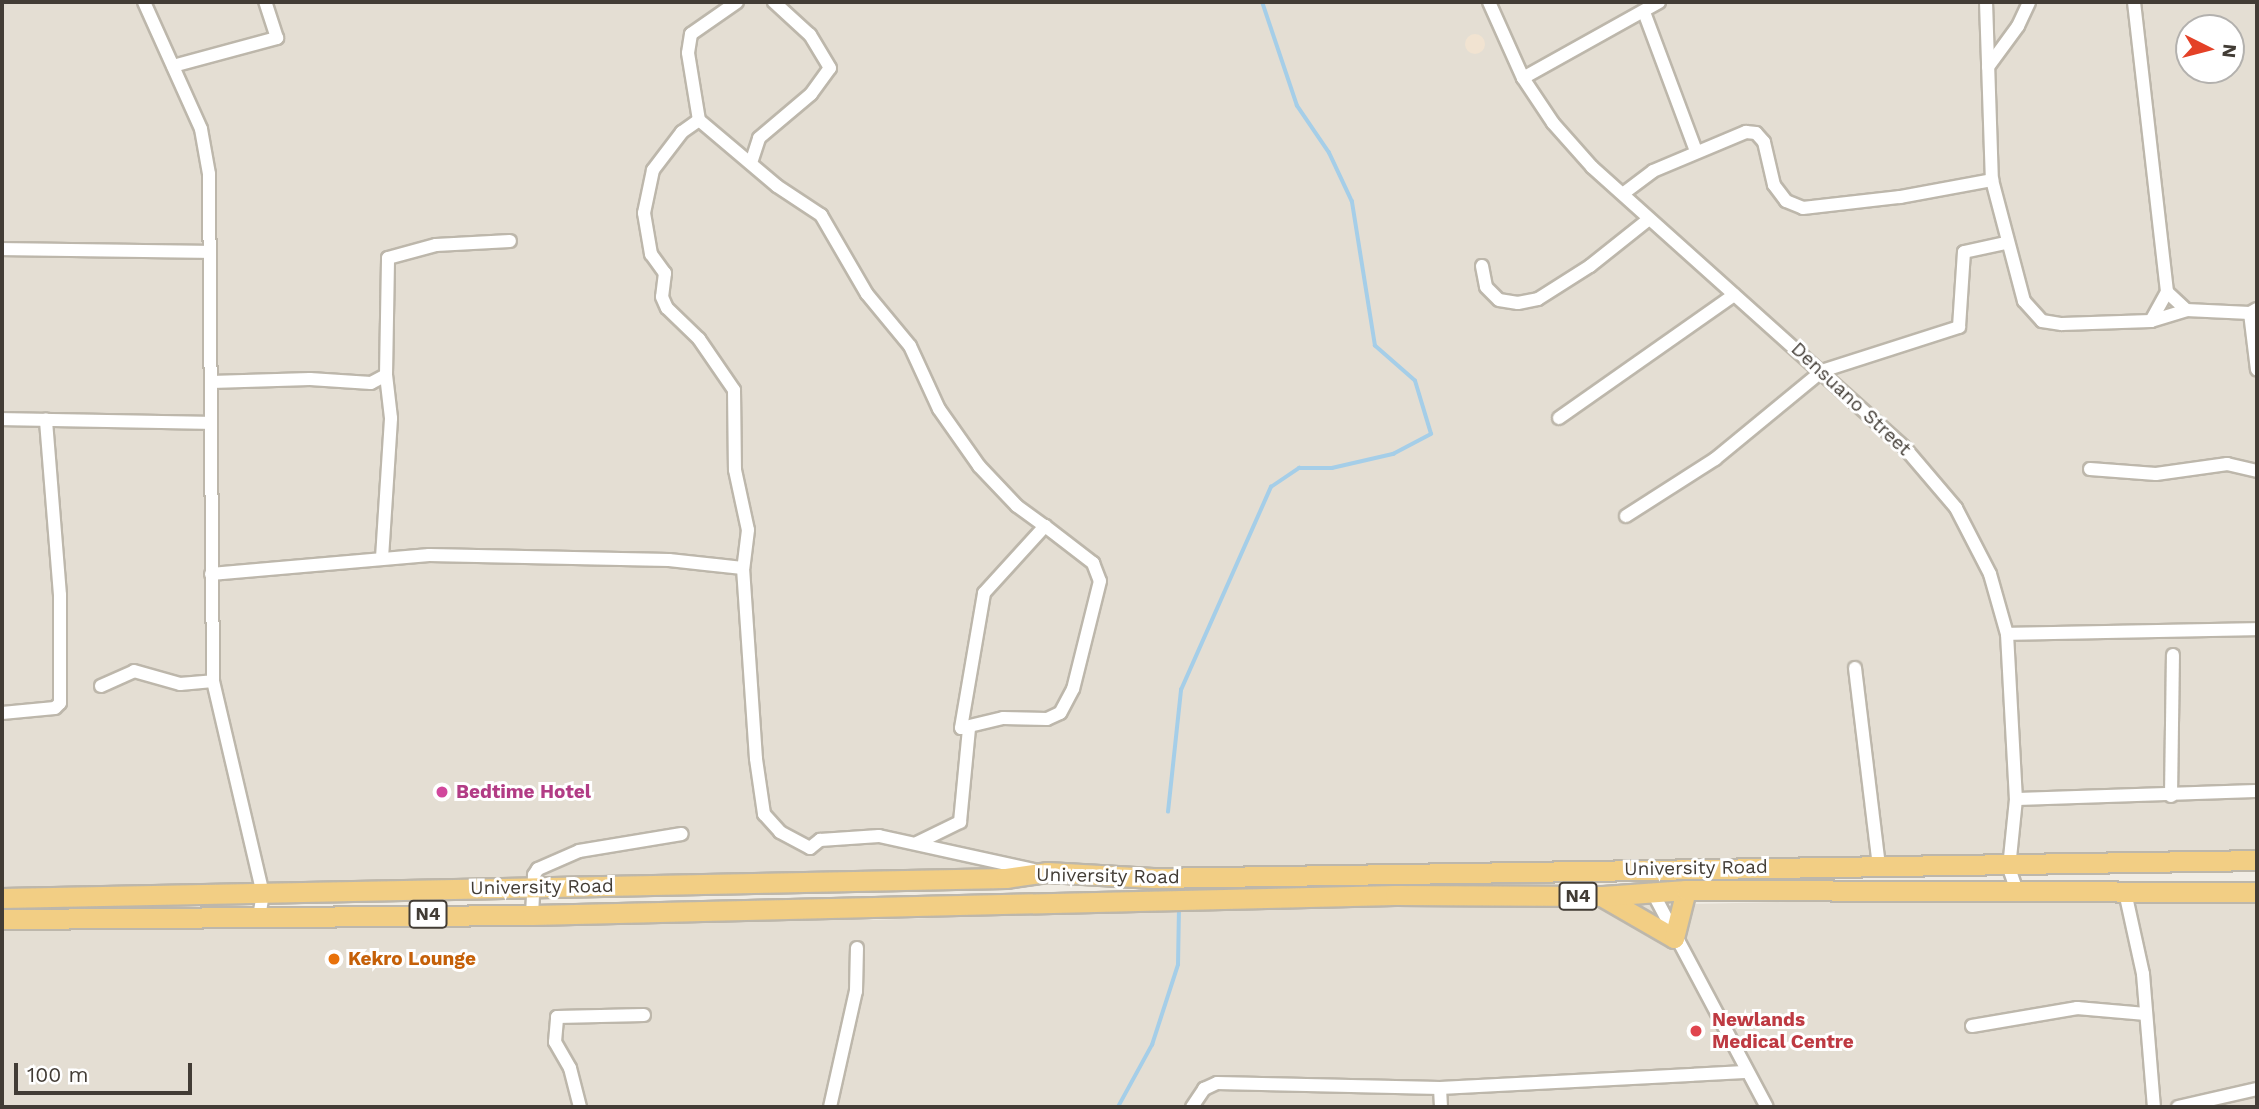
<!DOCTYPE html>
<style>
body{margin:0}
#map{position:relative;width:2259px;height:1109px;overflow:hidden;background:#f0ece4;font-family:"Work Sans",sans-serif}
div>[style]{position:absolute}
.residential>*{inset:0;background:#e4ded3}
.commercial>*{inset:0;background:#f1e3d1}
.round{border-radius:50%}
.stream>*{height:3.5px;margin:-1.75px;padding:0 1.75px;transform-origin:1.75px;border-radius:1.75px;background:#a5cee8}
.roads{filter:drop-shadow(2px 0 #bdb7ab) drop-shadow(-2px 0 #bdb7ab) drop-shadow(0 2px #bdb7ab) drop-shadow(0 -2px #bdb7ab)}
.minor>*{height:12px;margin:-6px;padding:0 6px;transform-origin:6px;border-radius:6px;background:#fff}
.trunk>*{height:19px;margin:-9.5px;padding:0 9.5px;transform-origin:9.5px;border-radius:9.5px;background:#f2ce84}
.dots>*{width:19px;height:19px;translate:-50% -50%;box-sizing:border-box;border:4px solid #fff;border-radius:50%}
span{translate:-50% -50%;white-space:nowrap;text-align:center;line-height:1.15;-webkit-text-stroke:6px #fff;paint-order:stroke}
.shield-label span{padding:2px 5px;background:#fff;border:2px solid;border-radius:5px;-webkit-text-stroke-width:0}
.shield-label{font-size:18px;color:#423c35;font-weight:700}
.street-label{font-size:19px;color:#423c35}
.hotel-label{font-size:19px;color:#b23c85;font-weight:700}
.left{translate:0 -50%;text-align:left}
.food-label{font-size:19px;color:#c56008;font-weight:700}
.health-label{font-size:19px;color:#be3a42;font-weight:700}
.frame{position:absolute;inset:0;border:4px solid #423c35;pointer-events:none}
.north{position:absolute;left:2175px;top:14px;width:70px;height:70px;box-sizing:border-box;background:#fff;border:2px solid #b3b1ae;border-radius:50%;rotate:96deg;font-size:19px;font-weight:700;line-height:28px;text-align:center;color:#423c35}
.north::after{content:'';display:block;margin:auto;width:24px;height:32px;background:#e44127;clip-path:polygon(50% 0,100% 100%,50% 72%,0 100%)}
.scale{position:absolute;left:14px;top:1063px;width:178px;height:32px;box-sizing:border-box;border:4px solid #423c35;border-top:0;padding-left:9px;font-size:21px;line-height:24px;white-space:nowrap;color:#423c35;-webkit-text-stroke:5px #fff;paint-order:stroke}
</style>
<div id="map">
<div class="residential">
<i style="clip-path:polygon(evenodd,2px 2px,2257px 2px,2257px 855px,2px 893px,2px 2px,2189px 28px,2231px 28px,2231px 70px,2189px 70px,2189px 28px)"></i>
<i style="clip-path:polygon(2010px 897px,2257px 897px,2257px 1107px,2px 1107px,2px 927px,564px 917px,871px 920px,1363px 903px,1605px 906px)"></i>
</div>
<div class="commercial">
<i class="round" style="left:1465px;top:34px;width:20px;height:20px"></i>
</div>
<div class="stream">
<i style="left:1168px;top:812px;width:123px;rotate:-83.9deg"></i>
<i style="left:1181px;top:690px;width:222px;rotate:-66.1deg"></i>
<i style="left:1271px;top:487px;width:34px;rotate:-34deg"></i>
<i style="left:1299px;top:468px;width:33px"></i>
<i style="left:1332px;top:468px;width:63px;rotate:-12.9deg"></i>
<i style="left:1393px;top:454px;width:43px;rotate:-27.8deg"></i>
<i style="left:1431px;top:434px;width:55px;rotate:-106.8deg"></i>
<i style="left:1415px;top:381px;width:53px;rotate:-138.8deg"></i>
<i style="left:1375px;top:346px;width:146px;rotate:-99.1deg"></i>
<i style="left:1352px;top:202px;width:54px;rotate:-115.1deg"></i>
<i style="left:1329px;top:153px;width:57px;rotate:-124.2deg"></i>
<i style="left:1297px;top:106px;width:110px;rotate:-108.6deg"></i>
<i style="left:1118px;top:1107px;width:71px;rotate:-61.3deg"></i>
<i style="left:1152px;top:1045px;width:84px;rotate:-72deg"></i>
<i style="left:1178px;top:965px;width:55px;rotate:-89deg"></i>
</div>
<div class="roads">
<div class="minor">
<i style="left:144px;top:2px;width:139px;rotate:65.8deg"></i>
<i style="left:201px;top:129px;width:46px;rotate:79.9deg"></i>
<i style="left:209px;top:174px;width:507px;rotate:89.55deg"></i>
<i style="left:213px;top:681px;width:219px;rotate:76.8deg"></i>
<i style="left:263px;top:894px;width:23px;rotate:100deg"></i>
<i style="left:737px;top:2px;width:56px;rotate:145.2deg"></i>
<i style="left:691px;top:34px;width:19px;rotate:99deg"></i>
<i style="left:688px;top:53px;width:68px;rotate:80.7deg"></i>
<i style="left:699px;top:120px;width:102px;rotate:40.2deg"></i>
<i style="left:777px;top:186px;width:53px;rotate:33.4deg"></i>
<i style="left:821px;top:215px;width:91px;rotate:59.8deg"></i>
<i style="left:867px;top:294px;width:67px;rotate:50.4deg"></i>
<i style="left:910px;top:346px;width:69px;rotate:65.3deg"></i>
<i style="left:939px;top:409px;width:70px;rotate:54.9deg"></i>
<i style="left:979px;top:466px;width:55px;rotate:46.5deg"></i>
<i style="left:1017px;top:506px;width:34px;rotate:36deg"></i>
<i style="left:1045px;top:526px;width:61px;rotate:37.6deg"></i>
<i style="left:1093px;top:563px;width:19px;rotate:69deg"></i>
<i style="left:1100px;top:581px;width:111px;rotate:104deg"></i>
<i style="left:1073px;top:689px;width:27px;rotate:118deg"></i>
<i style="left:1060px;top:713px;width:14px;rotate:155deg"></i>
<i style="left:1047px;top:719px;width:44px;rotate:-178.7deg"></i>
<i style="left:1003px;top:718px;width:43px;rotate:166.6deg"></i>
<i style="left:961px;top:728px;width:137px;rotate:-80.3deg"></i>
<i style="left:984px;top:593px;width:91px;rotate:-47.7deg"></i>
<i style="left:1489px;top:2px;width:83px;rotate:65.9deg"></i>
<i style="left:1523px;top:78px;width:54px;rotate:56.3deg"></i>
<i style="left:1553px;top:123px;width:59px;rotate:48.4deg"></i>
<i style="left:1592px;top:167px;width:421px;rotate:41.9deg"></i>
<i style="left:1905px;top:448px;width:79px;rotate:49.6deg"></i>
<i style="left:1956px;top:508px;width:74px;rotate:62.7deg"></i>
<i style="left:1990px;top:574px;width:62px;rotate:74.2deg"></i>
<i style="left:2007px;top:634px;width:165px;rotate:86.9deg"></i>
<i style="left:2016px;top:799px;width:69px;rotate:95.8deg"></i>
<i style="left:2009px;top:868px;width:21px;rotate:71deg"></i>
<i style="left:1986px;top:2px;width:178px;rotate:88.1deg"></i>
<i style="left:1992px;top:180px;width:125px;rotate:75.2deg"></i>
<i style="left:2024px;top:301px;width:27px;rotate:48deg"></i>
<i style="left:2042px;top:321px;width:20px;rotate:9deg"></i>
<i style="left:2062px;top:324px;width:89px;rotate:-1.9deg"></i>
<i style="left:2151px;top:321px;width:37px;rotate:-17deg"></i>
<i style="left:2186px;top:310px;width:64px;rotate:2.7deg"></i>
<i style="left:2250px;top:313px;width:8px;rotate:-30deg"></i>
<i style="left:2134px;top:2px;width:292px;rotate:83.5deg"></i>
<i style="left:2167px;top:292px;width:33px;rotate:119deg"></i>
<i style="left:1644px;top:12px;width:148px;rotate:69.5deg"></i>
<i style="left:173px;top:66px;width:108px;rotate:-15.1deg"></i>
<i style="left:277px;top:38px;width:38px;rotate:-108deg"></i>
<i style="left:1988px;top:67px;width:51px;rotate:-53.8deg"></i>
<i style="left:2018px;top:26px;width:26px;rotate:-65deg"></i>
<i style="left:1523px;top:78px;width:156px;rotate:-29.2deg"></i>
<i style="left:699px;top:120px;width:21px;rotate:145deg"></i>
<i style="left:682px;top:132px;width:48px;rotate:127.3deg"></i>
<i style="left:653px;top:170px;width:44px;rotate:101.8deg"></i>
<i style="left:644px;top:213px;width:42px;rotate:80.3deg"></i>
<i style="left:651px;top:254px;width:24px;rotate:54deg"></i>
<i style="left:665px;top:273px;width:24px;rotate:97deg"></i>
<i style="left:662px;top:297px;width:12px;rotate:66deg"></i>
<i style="left:667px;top:308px;width:45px;rotate:44.1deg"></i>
<i style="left:699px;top:339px;width:62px;rotate:55.5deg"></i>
<i style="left:734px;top:390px;width:80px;rotate:89.3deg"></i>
<i style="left:735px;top:470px;width:61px;rotate:77.8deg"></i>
<i style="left:748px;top:530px;width:38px;rotate:97deg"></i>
<i style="left:751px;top:163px;width:26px;rotate:-72deg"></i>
<i style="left:759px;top:138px;width:68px;rotate:-40.2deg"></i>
<i style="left:811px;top:94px;width:32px;rotate:-54deg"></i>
<i style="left:830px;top:68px;width:39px;rotate:-121deg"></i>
<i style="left:810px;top:35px;width:49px;rotate:-137.5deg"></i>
<i style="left:1624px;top:193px;width:36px;rotate:-37deg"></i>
<i style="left:1653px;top:171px;width:101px;rotate:-22.8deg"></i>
<i style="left:1746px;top:132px;width:10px;rotate:6deg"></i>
<i style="left:1756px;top:133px;width:12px;rotate:48deg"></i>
<i style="left:1764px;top:142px;width:44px;rotate:76.9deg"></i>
<i style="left:1774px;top:185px;width:20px;rotate:53deg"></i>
<i style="left:1786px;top:201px;width:18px;rotate:22deg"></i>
<i style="left:1803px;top:208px;width:98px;rotate:-6.5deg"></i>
<i style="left:1900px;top:197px;width:94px;rotate:-10.5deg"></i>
<i style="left:2px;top:249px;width:208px;rotate:0.8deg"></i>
<i style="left:1482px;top:266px;width:21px;rotate:79deg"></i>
<i style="left:1486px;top:287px;width:18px;rotate:45deg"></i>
<i style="left:1499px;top:300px;width:19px;rotate:9deg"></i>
<i style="left:1518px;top:303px;width:20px;rotate:-11deg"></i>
<i style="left:1538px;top:299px;width:62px;rotate:-32.4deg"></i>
<i style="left:1590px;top:266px;width:75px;rotate:-38.5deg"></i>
<i style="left:2167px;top:292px;width:26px;rotate:43deg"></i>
<i style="left:2250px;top:313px;width:57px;rotate:83deg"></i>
<i style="left:211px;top:382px;width:99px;rotate:-1.7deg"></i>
<i style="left:310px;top:379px;width:61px;rotate:3.8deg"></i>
<i style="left:371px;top:383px;width:17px;rotate:-28deg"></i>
<i style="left:386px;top:375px;width:117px;rotate:-89deg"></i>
<i style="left:388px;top:258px;width:50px;rotate:-15.2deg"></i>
<i style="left:436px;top:245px;width:74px;rotate:-3.1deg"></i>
<i style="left:1559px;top:418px;width:214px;rotate:-35.1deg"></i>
<i style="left:2px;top:419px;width:208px;rotate:1.1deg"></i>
<i style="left:2090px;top:469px;width:66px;rotate:4.3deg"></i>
<i style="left:2156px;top:474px;width:72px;rotate:-8deg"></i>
<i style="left:2227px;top:464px;width:31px;rotate:13deg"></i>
<i style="left:1626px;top:516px;width:106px;rotate:-32.6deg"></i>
<i style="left:1715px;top:459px;width:139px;rotate:-39.4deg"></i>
<i style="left:1822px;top:371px;width:144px;rotate:-17.8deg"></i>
<i style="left:1959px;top:327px;width:75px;rotate:-86.2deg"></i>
<i style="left:1964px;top:252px;width:43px;rotate:-12.1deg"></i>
<i style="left:382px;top:558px;width:140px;rotate:-86.3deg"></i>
<i style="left:391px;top:418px;width:43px;rotate:-96.6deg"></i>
<i style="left:211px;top:574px;width:219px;rotate:-5deg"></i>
<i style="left:429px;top:555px;width:240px;rotate:1.2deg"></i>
<i style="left:669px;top:560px;width:74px;rotate:6.2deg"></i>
<i style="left:743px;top:568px;width:191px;rotate:86.1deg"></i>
<i style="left:756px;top:759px;width:56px;rotate:81.7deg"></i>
<i style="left:764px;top:814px;width:24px;rotate:48deg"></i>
<i style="left:780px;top:832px;width:34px;rotate:28deg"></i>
<i style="left:810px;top:848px;width:13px;rotate:-39deg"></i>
<i style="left:820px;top:840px;width:59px;rotate:-3.9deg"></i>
<i style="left:879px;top:836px;width:158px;rotate:12.4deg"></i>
<i style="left:2007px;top:634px;width:250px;rotate:-1.1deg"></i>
<i style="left:1855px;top:668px;width:199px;rotate:83.1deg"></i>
<i style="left:101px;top:686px;width:36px;rotate:-24deg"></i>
<i style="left:134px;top:671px;width:48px;rotate:15.8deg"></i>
<i style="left:180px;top:684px;width:33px;rotate:-5deg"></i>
<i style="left:2px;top:713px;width:53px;rotate:-5.4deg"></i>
<i style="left:55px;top:708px;width:7px;rotate:-45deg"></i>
<i style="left:60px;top:703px;width:108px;rotate:-90deg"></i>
<i style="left:60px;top:595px;width:176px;rotate:-94.6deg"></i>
<i style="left:2171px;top:796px;width:141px;rotate:-89.2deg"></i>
<i style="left:2016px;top:799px;width:241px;rotate:-1.9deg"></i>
<i style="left:917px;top:843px;width:48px;rotate:-26deg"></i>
<i style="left:960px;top:822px;width:94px;rotate:-84.5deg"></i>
<i style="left:2125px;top:892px;width:84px;rotate:77.6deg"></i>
<i style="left:2143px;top:974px;width:133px;rotate:85.3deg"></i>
<i style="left:1653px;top:893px;width:242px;rotate:62deg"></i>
<i style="left:532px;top:915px;width:40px;rotate:-87.1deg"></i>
<i style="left:534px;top:875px;width:7px;rotate:-56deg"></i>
<i style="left:538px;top:869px;width:45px;rotate:-23.7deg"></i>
<i style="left:579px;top:851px;width:104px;rotate:-9.4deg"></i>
<i style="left:1972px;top:1026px;width:107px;rotate:-9.7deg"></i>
<i style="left:2077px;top:1008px;width:69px;rotate:5deg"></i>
<i style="left:1440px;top:1088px;width:19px;rotate:87deg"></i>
<i style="left:580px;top:1107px;width:40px;rotate:-104.4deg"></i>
<i style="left:570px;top:1068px;width:30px;rotate:-120deg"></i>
<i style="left:555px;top:1042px;width:25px;rotate:-85deg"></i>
<i style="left:557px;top:1017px;width:87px;rotate:-1.3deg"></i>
<i style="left:830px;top:1107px;width:119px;rotate:-77.4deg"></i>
<i style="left:856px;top:991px;width:43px;rotate:-88.7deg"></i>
<i style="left:1192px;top:1107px;width:22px;rotate:-56deg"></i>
<i style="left:1204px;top:1089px;width:14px;rotate:-25deg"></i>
<i style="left:1217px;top:1083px;width:223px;rotate:1.3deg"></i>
<i style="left:1440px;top:1088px;width:305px;rotate:-3deg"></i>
<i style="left:2178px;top:1107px;width:81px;rotate:-12.8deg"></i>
</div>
<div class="trunk">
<i style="left:1603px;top:897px;width:82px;rotate:30deg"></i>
<i style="left:1674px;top:938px;width:49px;rotate:-76deg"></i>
<i style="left:2px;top:898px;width:1004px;rotate:-1.14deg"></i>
<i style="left:1006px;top:878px;width:41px;rotate:-8.3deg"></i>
<i style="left:1047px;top:872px;width:106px;rotate:3.2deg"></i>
<i style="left:1153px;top:878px;width:1104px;rotate:-0.93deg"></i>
<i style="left:2px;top:919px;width:530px;rotate:-0.43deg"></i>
<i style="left:532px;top:915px;width:863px;rotate:-1.33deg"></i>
<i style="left:1395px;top:895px;width:208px;rotate:0.3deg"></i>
<i style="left:1603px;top:896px;width:83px;rotate:-4.1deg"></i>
<i style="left:1686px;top:890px;width:571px;rotate:0.2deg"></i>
</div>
</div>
<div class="dots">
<i style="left:442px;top:792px;background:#d1479c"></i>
<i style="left:334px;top:959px;background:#e8710a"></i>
<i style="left:1696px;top:1031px;background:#e0444e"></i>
</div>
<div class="shield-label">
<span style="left:1578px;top:896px">N4</span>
<span style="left:428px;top:914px">N4</span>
</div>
<div class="street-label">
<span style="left:1851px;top:399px;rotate:43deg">Densuano Street</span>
<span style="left:1696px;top:868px;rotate:-1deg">University Road</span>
<span style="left:1108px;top:876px;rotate:1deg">University Road</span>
<span style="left:542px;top:887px;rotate:-1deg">University Road</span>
</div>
<div class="hotel-label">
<span class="left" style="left:456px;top:792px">Bedtime Hotel</span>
</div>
<div class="food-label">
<span class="left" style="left:348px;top:959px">Kekro Lounge</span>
</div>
<div class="health-label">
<span class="left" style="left:1712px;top:1031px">Newlands<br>Medical Centre</span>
</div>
<div class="frame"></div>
<div class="north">N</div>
<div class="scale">100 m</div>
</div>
